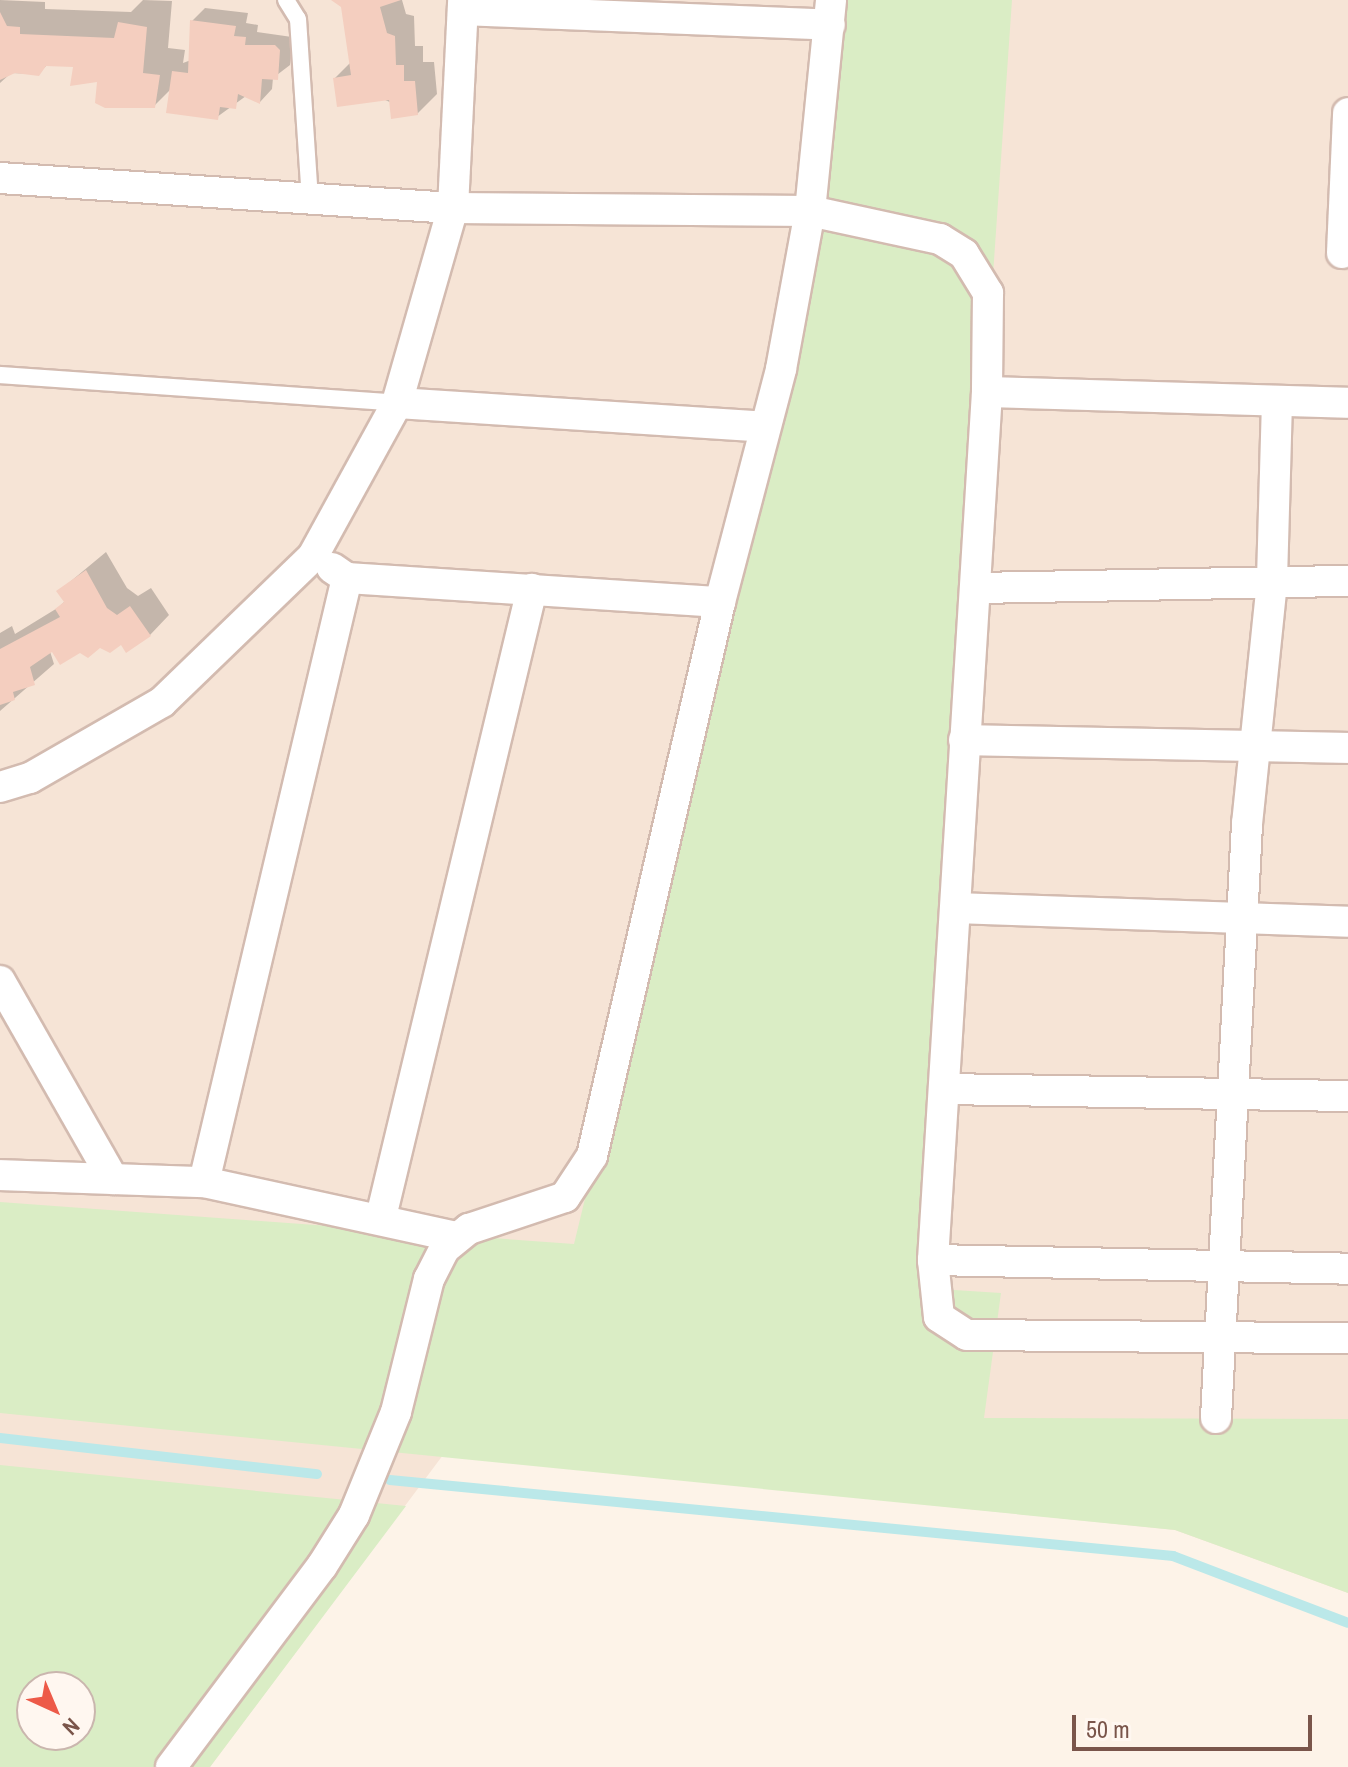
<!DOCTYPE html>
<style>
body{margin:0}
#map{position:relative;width:1348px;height:1767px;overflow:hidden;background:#fdf3e8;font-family:"Archivo Narrow",sans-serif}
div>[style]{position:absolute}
.residential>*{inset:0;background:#f6e4d6}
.green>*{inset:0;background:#daedc5}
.shadow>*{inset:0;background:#0003}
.stream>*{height:10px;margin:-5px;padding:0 5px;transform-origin:5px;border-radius:5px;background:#bbe8e9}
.building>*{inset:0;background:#f4cebf}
.roads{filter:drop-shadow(2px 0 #d3bbb0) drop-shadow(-2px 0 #d3bbb0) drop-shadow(0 2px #d3bbb0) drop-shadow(0 -2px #d3bbb0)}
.service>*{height:16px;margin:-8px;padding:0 8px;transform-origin:8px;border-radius:8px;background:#fff}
.minor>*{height:30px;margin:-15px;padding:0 15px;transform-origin:15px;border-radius:15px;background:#fff}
span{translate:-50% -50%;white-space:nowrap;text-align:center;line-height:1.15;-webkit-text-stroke:6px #fff7f0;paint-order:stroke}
.north{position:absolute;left:16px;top:1671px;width:80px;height:80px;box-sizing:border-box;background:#fff7f0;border:2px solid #cab6ae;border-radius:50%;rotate:136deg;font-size:22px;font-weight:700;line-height:32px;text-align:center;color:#7a554a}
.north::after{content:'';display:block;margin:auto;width:28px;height:36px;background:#ed5a48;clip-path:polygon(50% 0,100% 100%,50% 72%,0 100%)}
.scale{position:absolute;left:1072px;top:1715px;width:240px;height:36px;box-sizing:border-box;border:4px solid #7a554a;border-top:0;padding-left:10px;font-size:24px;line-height:28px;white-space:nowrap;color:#7a554a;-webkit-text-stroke:6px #fff7f0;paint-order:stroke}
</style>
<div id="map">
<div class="residential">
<i style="clip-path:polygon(evenodd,0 0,1348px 0,1348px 1593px,1175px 1530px,443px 1455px,210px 1767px,0 1767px,0 0,32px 1687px,80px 1687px,80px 1735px,32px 1735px,32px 1687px)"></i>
</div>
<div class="green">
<i style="clip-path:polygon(843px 0,1012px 0,923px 1288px,1001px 1293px,984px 1418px,1348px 1419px,1348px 1593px,1175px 1530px,0 1413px,0 1202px,574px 1244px,819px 235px)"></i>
<i style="clip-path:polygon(evenodd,0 1465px,406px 1506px,210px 1767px,0 1767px,0 1465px,32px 1687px,80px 1687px,80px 1735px,32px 1735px,32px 1687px)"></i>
</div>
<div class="shadow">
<i style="clip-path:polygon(0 0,45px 2px,45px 9px,131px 12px,143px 0,172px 1px,168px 48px,185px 50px,183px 63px,191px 60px,192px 21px,205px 8px,248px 13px,246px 23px,258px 25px,257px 32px,292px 37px,290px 65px,273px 78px,272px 89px,260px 102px,246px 96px,217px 117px,172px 88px,154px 106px,75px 65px,48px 64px,38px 74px,11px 73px,0 83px)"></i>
<i style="clip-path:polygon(335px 0,402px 0,406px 14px,414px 16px,415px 46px,423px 46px,423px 62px,434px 62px,437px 94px,417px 114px,335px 78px,351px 62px,343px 6px)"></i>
<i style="clip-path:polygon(106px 552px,127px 588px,138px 596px,151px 588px,169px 615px,150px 635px,121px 642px,80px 650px,48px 645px,54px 664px,0 711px,0 633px,12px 626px,15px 634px,59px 607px,65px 601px,59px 591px)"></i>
</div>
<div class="stream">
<i style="left:0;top:1438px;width:319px;rotate:6.5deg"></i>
<i style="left:390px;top:1480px;width:787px;rotate:5.54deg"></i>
<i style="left:1173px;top:1556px;width:187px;rotate:20.9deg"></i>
</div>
<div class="building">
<i style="clip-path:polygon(331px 0,401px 0,380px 7px,387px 33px,395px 36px,396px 65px,404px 65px,404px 81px,415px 81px,418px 115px,391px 119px,389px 100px,337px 107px,333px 78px,351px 75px,341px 7px)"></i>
<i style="clip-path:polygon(0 12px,7px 26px,20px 27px,20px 34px,114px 38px,118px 22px,147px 27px,143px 73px,160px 75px,155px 108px,105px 108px,95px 103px,97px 82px,70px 86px,73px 67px,46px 66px,39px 76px,15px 73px,0 80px)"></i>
<i style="clip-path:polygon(190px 20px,236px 26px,234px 36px,246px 37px,245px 45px,275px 45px,280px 50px,278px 80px,262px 79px,260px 104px,238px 94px,236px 109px,220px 107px,218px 120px,166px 113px,172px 71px,188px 73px)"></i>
<i style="clip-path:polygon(86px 570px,107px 608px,117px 615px,130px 606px,151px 636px,126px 653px,121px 645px,110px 653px,100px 648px,88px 658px,80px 653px,60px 665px,52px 652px,30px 667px,35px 685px,13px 692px,15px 700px,0 705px,0 649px,60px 617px,55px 609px,64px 602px,56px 591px)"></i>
</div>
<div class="roads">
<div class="service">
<i style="left:286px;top:0;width:22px;rotate:58deg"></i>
<i style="left:298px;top:19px;width:180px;rotate:86.2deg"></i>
<i style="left:0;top:375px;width:398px;rotate:4deg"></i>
</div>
<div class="minor">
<i style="left:464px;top:10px;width:366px;rotate:2.3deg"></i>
<i style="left:0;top:178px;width:454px;rotate:3.8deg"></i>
<i style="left:453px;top:208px;width:357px;rotate:0.5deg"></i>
<i style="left:810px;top:211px;width:133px;rotate:12.2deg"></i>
<i style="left:940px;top:239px;width:28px;rotate:32deg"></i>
<i style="left:964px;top:254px;width:46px;rotate:58.4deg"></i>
<i style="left:988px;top:293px;width:99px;rotate:90.6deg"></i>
<i style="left:987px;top:392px;width:870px;rotate:93.56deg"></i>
<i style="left:933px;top:1260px;width:57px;rotate:84deg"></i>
<i style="left:939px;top:1317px;width:33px;rotate:33deg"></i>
<i style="left:967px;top:1335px;width:381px;rotate:0.5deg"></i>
<i style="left:1342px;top:253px;width:140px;rotate:-87.5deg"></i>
<i style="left:987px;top:392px;width:361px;rotate:1.7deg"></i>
<i style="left:397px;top:403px;width:369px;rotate:3.7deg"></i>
<i style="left:332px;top:568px;width:18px;rotate:34deg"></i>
<i style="left:347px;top:578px;width:374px;rotate:3.7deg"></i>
<i style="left:977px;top:588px;width:371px;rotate:-1.1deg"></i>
<i style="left:964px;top:740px;width:384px;rotate:1.2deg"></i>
<i style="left:0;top:787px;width:31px;rotate:-17deg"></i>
<i style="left:30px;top:778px;width:152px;rotate:-29.9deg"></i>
<i style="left:162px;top:702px;width:210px;rotate:-44deg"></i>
<i style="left:313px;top:556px;width:175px;rotate:-61.2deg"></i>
<i style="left:397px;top:403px;width:203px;rotate:-74deg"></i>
<i style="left:453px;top:208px;width:208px;rotate:-87.2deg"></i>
<i style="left:956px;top:908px;width:392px;rotate:2deg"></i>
<i style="left:0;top:981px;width:228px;rotate:60.3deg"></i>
<i style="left:945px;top:1089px;width:403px;rotate:1deg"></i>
<i style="left:0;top:1175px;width:204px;rotate:2deg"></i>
<i style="left:204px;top:1182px;width:258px;rotate:12.3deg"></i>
<i style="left:204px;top:1182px;width:621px;rotate:-76.68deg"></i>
<i style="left:381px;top:1217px;width:646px;rotate:-76.48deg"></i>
<i style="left:933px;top:1260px;width:415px;rotate:1.2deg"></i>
<i style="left:1216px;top:1418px;width:595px;rotate:-87.01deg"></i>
<i style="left:1247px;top:824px;width:245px;rotate:-84.1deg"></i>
<i style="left:1272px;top:580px;width:177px;rotate:-88.4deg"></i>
<i style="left:171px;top:1767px;width:251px;rotate:-53.1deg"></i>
<i style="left:322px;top:1566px;width:60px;rotate:-57.9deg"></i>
<i style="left:354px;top:1515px;width:111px;rotate:-67.8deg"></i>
<i style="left:396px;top:1412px;width:137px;rotate:-76.1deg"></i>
<i style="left:429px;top:1279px;width:34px;rotate:-63deg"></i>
<i style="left:444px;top:1249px;width:32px;rotate:-39deg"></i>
<i style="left:469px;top:1229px;width:101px;rotate:-18.4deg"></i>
<i style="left:565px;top:1197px;width:49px;rotate:-56.6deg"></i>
<i style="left:592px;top:1156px;width:569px;rotate:-76.99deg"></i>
<i style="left:720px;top:602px;width:241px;rotate:-75.3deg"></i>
<i style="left:781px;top:369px;width:161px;rotate:-79.6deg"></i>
<i style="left:810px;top:211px;width:212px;rotate:-84.3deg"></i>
</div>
</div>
<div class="north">N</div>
<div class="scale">50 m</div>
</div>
